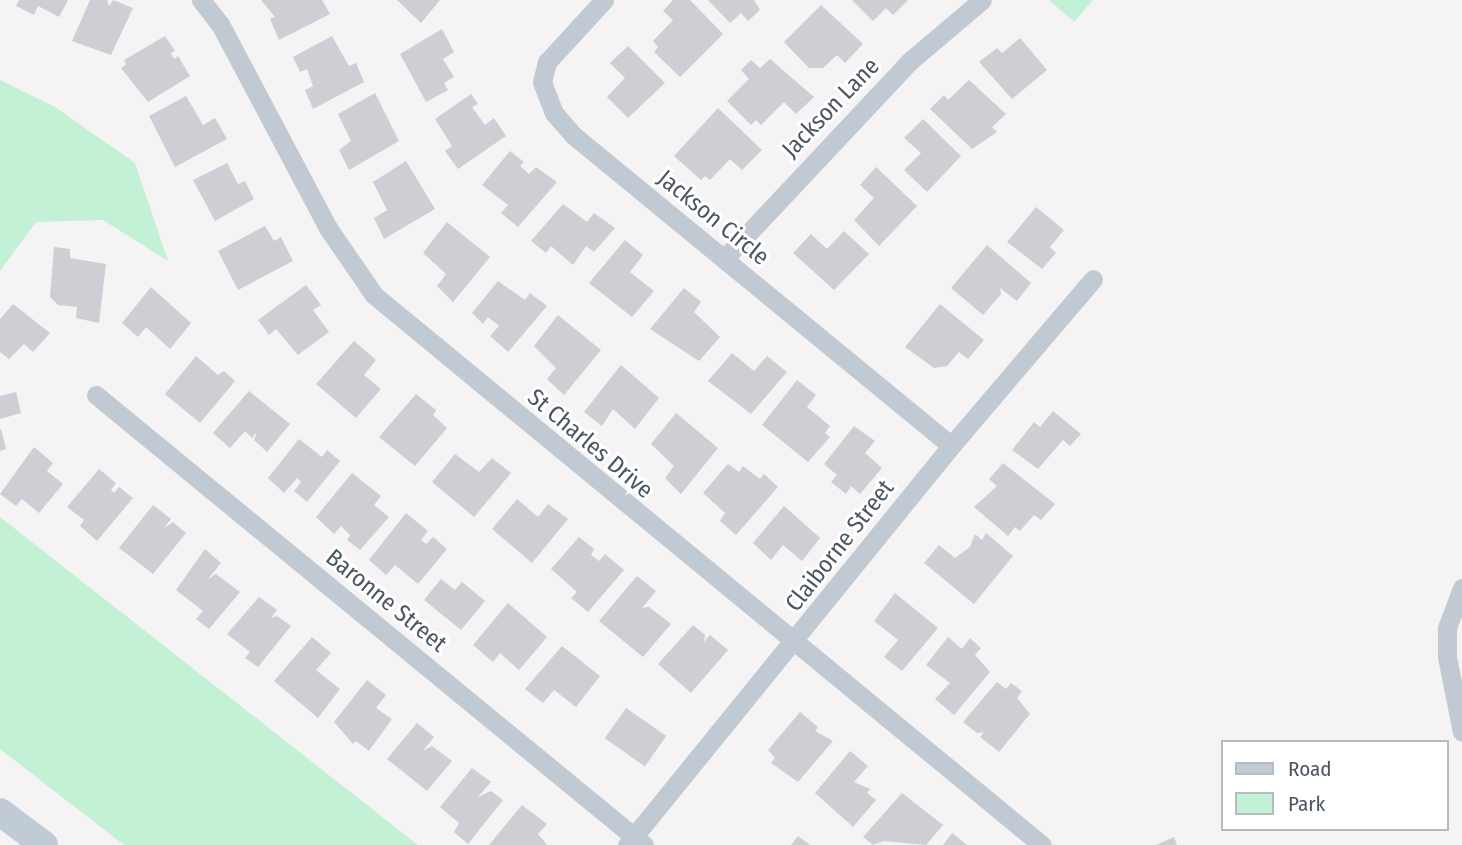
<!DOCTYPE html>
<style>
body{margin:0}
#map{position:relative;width:1462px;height:845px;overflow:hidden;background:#f5f3f3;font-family:"Fira Sans Condensed",sans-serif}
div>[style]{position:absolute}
.green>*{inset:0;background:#c3f1d5}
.building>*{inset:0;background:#cdcfd5;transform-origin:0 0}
.minor>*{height:19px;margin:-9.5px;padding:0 9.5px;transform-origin:9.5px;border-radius:9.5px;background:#c1cad2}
.secondary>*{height:28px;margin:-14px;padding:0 14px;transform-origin:14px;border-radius:14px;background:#c1cbd6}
span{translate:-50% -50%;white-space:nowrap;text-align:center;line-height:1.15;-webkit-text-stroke:6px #fff;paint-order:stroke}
.street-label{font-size:24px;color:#4a5661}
.legend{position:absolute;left:1221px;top:740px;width:228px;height:91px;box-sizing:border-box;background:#fff;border:2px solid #b7bbc0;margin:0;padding:9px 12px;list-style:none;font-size:21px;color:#4a5661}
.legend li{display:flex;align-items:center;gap:14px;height:35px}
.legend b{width:35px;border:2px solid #b7bbc0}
</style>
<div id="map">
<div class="green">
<i style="clip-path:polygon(1049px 0,1093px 0,1074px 22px)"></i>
<i style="clip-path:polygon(0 80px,55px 107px,135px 163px,168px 261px,103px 220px,36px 222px,0 271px)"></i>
<i style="clip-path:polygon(0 517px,418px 845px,124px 845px,0 749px)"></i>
</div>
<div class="building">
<i style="clip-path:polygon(19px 0,68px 0,59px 17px,38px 6px,34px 15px,16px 6px)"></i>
<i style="clip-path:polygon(90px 0,107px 0,109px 6px,113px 0,133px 8px,111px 55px,72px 41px)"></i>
<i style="clip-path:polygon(261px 0,322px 0,330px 14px,279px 40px,270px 19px,275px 17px)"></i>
<i style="clip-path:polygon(397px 0,440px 0,421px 23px)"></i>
<i style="clip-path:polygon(673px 0,690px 0,723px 34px,680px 77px,654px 52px,658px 47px,653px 41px,673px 20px,663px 11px)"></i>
<i style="clip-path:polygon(708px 0,754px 0,760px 10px,748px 21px,741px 13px,730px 23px)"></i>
<i style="clip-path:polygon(852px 0,908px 0,893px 15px,886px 8px,873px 21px)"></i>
<i style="clip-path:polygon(821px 5px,863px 44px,845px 63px,837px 55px,823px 68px,809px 68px,784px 42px)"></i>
<i style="clip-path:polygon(442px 29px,454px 52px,443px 59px,454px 77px,444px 83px,448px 90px,426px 102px,400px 54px)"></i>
<i style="clip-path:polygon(165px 36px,175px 51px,171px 53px,174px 59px,178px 56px,190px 76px,148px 102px,121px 68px,126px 65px,124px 60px)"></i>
<i style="clip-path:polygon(332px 36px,349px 66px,356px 63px,364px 82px,313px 109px,305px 90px,313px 86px,307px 69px,300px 72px,293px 57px)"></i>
<i style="clip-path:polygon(1020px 38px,1047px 70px,1012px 99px,979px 62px,997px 48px,1002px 53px)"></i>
<i style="clip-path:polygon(628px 46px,665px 83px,628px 118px,607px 97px,625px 78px,610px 63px)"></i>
<i style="clip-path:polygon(770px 59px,814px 97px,796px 114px,784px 102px,761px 125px,756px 120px,751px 125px,727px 101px,749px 79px,741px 70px,751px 60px,760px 68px)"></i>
<i style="clip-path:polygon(969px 80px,1006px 114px,992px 127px,997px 132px,972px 149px,930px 109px,944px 95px,948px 100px)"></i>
<i style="clip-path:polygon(375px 93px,399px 141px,349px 170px,339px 150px,351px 141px,338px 114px)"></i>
<i style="clip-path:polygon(471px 94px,478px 104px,472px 107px,485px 125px,494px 118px,506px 136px,458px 169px,445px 151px,452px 146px,435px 119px)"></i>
<i style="clip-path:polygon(186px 96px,203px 125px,215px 118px,227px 139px,175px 167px,149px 116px)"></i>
<i style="clip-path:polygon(718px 108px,762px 150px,742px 170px,730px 159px,710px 180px,705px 176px,701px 180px,674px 156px)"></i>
<i style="clip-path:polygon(923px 119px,961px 156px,927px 192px,904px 170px,921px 153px,904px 138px)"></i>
<i style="clip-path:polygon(510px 151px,524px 162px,520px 166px,529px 174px,536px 167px,557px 182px,518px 227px,501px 213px,508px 205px,482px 185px)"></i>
<i style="clip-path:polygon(406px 161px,435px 209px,384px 239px,374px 218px,387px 210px,373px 182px)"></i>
<i style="clip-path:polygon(227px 163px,238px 184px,245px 181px,254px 199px,215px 221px,193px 180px)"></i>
<i style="clip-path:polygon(876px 167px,917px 206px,879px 246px,854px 220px,874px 198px,860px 185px)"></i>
<i style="clip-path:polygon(563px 204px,587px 222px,594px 213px,615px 228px,594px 252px,586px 246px,573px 265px,551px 246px,546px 253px,531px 241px)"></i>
<i style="clip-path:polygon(1036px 207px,1064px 230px,1050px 247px,1056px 253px,1042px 269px,1007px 242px)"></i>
<i style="clip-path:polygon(447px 222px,490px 257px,453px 302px,437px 286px,446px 274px,423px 253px)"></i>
<i style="clip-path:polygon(265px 226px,274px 241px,281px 237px,293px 261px,238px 290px,218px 251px)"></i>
<i style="clip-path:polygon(844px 231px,869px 254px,834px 290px,793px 253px,811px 234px,827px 249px)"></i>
<i style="clip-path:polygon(625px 240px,643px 255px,630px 272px,654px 291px,632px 317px,589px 283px)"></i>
<i style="clip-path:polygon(987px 245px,1031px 283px,1017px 301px,1000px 288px,1001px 294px,983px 315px,951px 288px)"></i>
<i style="clip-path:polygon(54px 247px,70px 249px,70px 258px,106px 264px,99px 323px,76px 318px,77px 307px,58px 305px,50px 297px)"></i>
<i style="clip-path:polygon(498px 281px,525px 300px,530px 293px,547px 306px,508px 352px,490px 336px,499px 326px,488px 317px,483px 324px,472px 313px)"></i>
<i style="clip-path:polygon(306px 285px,321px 305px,313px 310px,329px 332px,298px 355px,276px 329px,269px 335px,258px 320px)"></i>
<i style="clip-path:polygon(151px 287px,191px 323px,170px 349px,146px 327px,138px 337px,122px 323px)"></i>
<i style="clip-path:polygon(684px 288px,701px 302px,694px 312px,720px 337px,699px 361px,650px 329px)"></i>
<i style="clip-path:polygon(13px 304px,50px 333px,33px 352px,24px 344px,9px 359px,0 352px,0 319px)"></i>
<i style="clip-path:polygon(940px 304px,984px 340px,968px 359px,959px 352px,947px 366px,934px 368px,905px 347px)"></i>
<i style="clip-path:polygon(558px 315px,601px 350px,564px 395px,547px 379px,556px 368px,534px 346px)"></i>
<i style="clip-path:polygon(354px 341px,376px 360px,364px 375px,381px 389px,356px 418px,316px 384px)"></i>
<i style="clip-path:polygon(732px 353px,754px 371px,767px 356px,787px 372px,751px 414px,708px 381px)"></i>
<i style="clip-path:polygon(196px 356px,218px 375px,224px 371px,235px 381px,200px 423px,165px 394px)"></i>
<i style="clip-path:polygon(621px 365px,659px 398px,635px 429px,613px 409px,602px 426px,584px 412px)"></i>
<i style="clip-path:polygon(797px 380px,816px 395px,807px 407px,830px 426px,825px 433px,830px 437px,808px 462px,762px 425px)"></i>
<i style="clip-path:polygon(249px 391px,290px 424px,267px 452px,254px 440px,257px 431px,252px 438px,245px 431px,230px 448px,213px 433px)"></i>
<i style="clip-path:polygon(16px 392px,21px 413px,0 419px,0 396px)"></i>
<i style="clip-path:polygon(416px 394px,436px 410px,433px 415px,447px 428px,415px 466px,379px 437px)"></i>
<i style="clip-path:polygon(1053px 411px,1081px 434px,1070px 446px,1063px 440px,1038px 469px,1012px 450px,1034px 422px,1040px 427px)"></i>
<i style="clip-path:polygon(676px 413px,718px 448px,681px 494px,665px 478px,674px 466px,651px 444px)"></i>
<i style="clip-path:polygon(854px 426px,875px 441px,865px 453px,882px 468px,860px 494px,851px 486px,846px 494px,831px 482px,837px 475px,824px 464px)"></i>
<i style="clip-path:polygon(1px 429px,6px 449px,0 451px,0 430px)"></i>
<i style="clip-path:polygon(299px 439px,322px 457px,327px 450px,340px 461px,307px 502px,294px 491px,301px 482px,297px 478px,284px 493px,268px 478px)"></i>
<i style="clip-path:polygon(34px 447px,53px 463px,47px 471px,63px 484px,39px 513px,22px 499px,16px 506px,0 494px)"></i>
<i style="clip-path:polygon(455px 454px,479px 472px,492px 458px,511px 473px,474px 517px,432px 482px)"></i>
<i style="clip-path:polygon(1003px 463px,1055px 504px,1041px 520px,1034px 515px,1020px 531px,1015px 527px,1008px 536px,974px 507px,997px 486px,989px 479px)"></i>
<i style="clip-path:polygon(728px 464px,739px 472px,743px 466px,760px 479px,764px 474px,778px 487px,736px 535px,720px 521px,725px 513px,703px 493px)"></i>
<i style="clip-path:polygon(99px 469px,116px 483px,111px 490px,114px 493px,119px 487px,133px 498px,97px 541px,80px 526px,84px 520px,67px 507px)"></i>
<i style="clip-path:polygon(352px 473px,381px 496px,374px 505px,389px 517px,360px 550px,347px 540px,350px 535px,341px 526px,334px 534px,316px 517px)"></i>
<i style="clip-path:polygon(517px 499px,538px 517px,548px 504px,568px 519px,532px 563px,492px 529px)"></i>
<i style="clip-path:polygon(153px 505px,171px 519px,164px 528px,173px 522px,186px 533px,153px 574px,119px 548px)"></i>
<i style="clip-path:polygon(784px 506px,820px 538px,802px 561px,783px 545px,771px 560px,753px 543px)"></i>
<i style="clip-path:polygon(406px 513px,428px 531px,421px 540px,426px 544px,433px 537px,447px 549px,418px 584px,395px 565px,386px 575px,369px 560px)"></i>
<i style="clip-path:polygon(986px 533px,1013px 556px,974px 604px,924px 563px,939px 545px,955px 558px,970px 547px,975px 534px,982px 540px)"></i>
<i style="clip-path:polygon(579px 537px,594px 549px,591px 555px,599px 561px,605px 554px,624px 570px,588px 612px,571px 598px,577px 592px,551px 569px)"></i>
<i style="clip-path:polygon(205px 549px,221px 563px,208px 579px,216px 574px,240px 592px,209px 629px,196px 619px,203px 611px,176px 590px)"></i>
<i style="clip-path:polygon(637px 576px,656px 591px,642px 608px,649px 607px,671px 624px,643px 657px,599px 621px)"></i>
<i style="clip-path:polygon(441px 579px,455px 590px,462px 582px,485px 601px,461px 630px,424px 600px)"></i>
<i style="clip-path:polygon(895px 593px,938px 628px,902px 671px,884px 657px,898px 640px,874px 621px)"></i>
<i style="clip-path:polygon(259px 597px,277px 610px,271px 618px,277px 616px,291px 626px,258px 667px,245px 658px,250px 652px,227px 634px)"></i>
<i style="clip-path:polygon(508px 603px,547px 637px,519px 670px,500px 653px,493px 662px,473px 645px)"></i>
<i style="clip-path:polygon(693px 625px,705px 635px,704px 642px,710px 635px,728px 650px,691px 693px,658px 664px)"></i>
<i style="clip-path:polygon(312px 637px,331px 653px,316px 670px,340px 689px,318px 718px,274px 681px)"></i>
<i style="clip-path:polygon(948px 637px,962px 649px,970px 638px,981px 648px,975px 655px,990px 672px,954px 715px,935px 699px,950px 683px,926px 665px)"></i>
<i style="clip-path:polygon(562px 646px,600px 676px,576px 707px,554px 690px,543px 703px,525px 689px)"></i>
<i style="clip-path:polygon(367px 680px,386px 695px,376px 708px,392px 719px,369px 751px,356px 741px,353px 744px,334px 722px)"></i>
<i style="clip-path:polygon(997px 682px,1006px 689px,1011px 683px,1022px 691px,1017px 698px,1030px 714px,999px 752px,980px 737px,984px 732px,977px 733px,963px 722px)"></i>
<i style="left:626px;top:708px;width:49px;height:37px;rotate:35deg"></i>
<i style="clip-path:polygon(800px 712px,818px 727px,815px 731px,833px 741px,798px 782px,771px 763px,775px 758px,768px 750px)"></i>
<i style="clip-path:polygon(417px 723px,434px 737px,423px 751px,432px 746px,452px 761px,427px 791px,387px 759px)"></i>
<i style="clip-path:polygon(850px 751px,868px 766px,854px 782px,870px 789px,867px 793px,876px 800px,853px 827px,815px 793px)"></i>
<i style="clip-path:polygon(472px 768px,491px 782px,478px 797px,491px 791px,503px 800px,468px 844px,454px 832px,459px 823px,440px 807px)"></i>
<i style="clip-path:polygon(902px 793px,943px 825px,926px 845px,884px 841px,873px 845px,863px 837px)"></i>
<i style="clip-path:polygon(522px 805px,547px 824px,538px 834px,547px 845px,489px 845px)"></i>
<i style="clip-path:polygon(952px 833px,967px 845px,943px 845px)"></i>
<i style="clip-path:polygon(798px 836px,810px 845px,791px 845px)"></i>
<i style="clip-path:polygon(1174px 837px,1177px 845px,1156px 845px)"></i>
</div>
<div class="minor">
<i style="left:201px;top:0;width:31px;rotate:52deg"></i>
<i style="left:220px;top:24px;width:231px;rotate:62.1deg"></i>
<i style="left:328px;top:228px;width:81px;rotate:55.5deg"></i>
<i style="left:374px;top:295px;width:865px;rotate:39.47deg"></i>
<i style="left:604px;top:0;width:84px;rotate:132.6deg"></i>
<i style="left:547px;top:62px;width:21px;rotate:104deg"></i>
<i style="left:542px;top:82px;width:33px;rotate:69deg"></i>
<i style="left:554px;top:113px;width:29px;rotate:49deg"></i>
<i style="left:573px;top:135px;width:489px;rotate:39.4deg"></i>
<i style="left:724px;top:259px;width:272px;rotate:-46.8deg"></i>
<i style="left:910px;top:61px;width:94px;rotate:-40.3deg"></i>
<i style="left:96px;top:395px;width:709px;rotate:39.39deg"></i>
<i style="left:1462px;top:588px;width:43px;rotate:110.6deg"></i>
<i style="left:1447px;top:628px;width:29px;rotate:90deg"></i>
<i style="left:1447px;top:657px;width:76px;rotate:78.7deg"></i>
<i style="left:627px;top:845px;width:514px;rotate:-50.92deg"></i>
<i style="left:951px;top:446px;width:219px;rotate:-49.6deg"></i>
</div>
<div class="secondary">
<i style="left:0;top:812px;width:55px;rotate:36.9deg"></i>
</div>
<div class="street-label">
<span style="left:831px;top:108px;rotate:-46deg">Jackson Lane</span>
<span style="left:713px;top:218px;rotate:39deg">Jackson Circle</span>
<span style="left:590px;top:444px;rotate:40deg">St Charles Drive</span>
<span style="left:840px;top:546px;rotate:-52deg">Claiborne Street</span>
<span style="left:386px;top:601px;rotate:39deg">Baronne Street</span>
</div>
<ul class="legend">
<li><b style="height:9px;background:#c1cbd6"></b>Road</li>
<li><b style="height:19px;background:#c3f1d5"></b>Park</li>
</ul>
</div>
